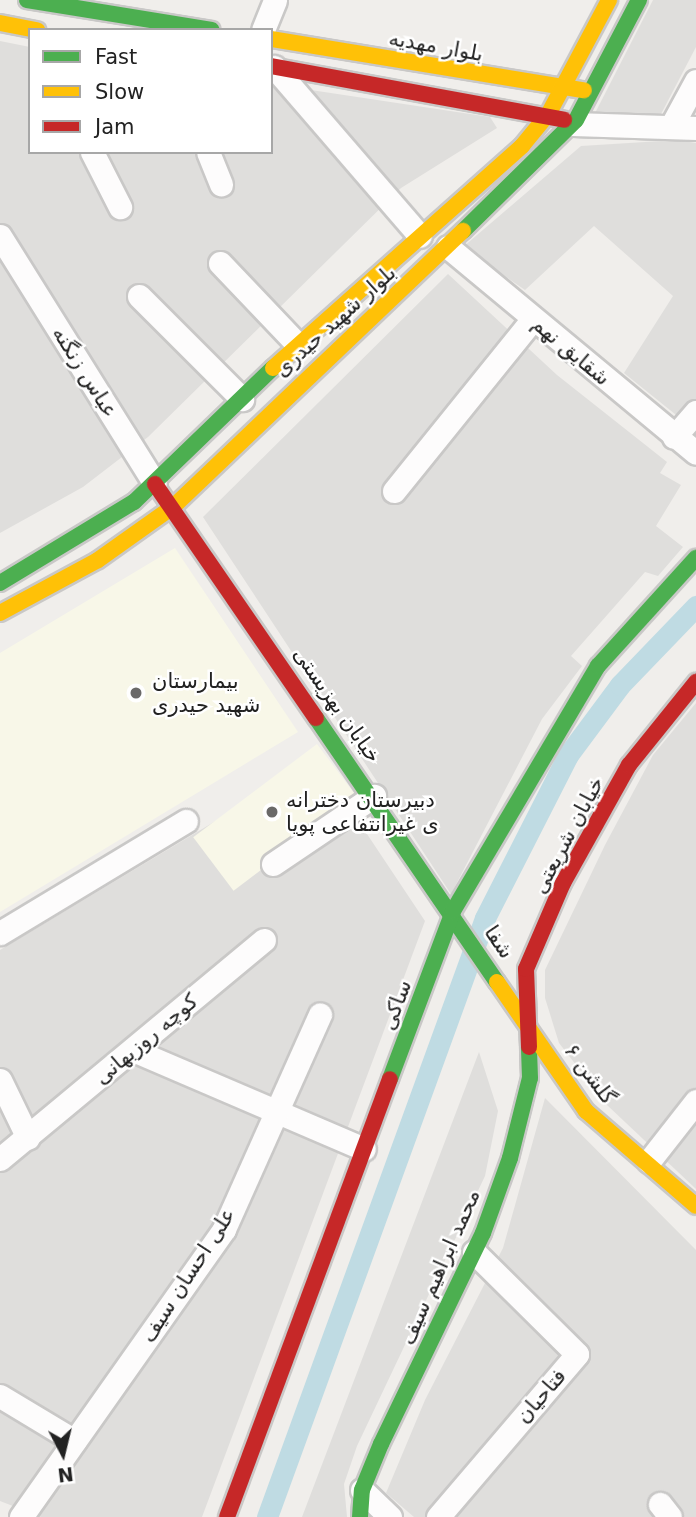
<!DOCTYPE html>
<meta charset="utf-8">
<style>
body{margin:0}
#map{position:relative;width:696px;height:1517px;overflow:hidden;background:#f0eeeb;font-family:"DejaVu Sans",Vazirmatn,sans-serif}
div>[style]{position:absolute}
.residential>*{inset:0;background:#dfdedc}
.education>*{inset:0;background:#f8f7e8;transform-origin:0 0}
.canal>*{height:21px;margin:-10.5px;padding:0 10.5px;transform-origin:10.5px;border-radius:10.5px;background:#bfdbe3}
.roads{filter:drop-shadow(2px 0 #c9c8c7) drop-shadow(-2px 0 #c9c8c7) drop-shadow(0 2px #c9c8c7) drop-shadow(0 -2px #c9c8c7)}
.street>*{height:23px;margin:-11.5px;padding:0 11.5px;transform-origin:11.5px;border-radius:11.5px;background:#fdfcfc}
.fast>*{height:16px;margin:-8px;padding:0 8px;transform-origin:8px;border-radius:8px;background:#4caf50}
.slow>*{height:16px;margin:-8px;padding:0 8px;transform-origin:8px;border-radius:8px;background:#ffc107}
.jam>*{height:16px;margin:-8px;padding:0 8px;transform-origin:8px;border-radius:8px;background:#c62828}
.dots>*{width:19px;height:19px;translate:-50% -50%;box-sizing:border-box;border:4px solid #fff;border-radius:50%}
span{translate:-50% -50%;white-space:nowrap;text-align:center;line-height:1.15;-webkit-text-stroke:5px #fff;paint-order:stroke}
.street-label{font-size:21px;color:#222}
.poi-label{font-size:21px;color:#222}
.left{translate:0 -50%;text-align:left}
.legend{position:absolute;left:28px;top:28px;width:245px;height:126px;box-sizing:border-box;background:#fff;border:2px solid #a7a7a7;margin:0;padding:9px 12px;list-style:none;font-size:21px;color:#222}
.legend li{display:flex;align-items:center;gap:14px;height:35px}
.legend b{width:35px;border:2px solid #a7a7a7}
.north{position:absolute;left:28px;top:1419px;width:70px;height:70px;-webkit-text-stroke:5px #fff;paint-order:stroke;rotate:173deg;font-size:19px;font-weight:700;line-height:28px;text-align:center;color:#222}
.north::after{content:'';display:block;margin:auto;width:24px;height:32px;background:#222;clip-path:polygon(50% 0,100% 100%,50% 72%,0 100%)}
</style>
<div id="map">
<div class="residential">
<i style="clip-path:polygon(653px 0,696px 0,696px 47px,660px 116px,593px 117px)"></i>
<i style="clip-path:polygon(0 41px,30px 47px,30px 152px,271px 152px,271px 84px,490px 117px,497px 128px,401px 188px,148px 437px,83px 487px,0 533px)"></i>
<i style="clip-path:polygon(677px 140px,696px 143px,696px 431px,624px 373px,673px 296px,594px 226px,525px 290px,463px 247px,581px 146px)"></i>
<i style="clip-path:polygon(448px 274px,557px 375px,667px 462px,660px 473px,681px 485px,656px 526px,683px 547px,658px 576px,645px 572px,571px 656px,582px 666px,542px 719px,451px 894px,203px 517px)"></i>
<i style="clip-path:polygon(696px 703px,696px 1189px,607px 1105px,559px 1043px,545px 998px,545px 970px,605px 845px,653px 755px)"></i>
<i style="clip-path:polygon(254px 798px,345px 801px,425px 921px,202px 1517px,41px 1517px,0 1501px,0 950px)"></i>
<i style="clip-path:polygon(479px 1052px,498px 1111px,485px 1176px,357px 1446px,344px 1484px,347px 1517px,302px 1517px)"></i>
<i style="clip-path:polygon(545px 1098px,696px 1250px,696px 1517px,414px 1517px,386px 1493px,425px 1400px,503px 1248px)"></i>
</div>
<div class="education">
<i style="clip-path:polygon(175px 548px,298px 732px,0 912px,0 653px)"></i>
<i style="left:317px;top:744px;width:67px;height:155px;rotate:53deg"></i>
</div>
<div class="canal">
<i style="left:267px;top:1517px;width:637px;rotate:-70deg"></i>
<i style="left:485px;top:918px;width:183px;rotate:-63deg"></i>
<i style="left:568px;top:755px;width:87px;rotate:-53.4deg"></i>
<i style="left:620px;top:685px;width:110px;rotate:-46.1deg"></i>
</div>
<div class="roads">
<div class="street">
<i style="left:263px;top:30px;width:32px;rotate:-68deg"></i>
<i style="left:274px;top:67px;width:223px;rotate:49.2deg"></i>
<i style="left:573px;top:124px;width:123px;rotate:1.9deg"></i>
<i style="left:672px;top:125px;width:50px;rotate:-61.4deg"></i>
<i style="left:92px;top:152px;width:62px;rotate:63deg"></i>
<i style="left:208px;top:152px;width:35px;rotate:68deg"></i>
<i style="left:0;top:236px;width:292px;rotate:58deg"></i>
<i style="left:448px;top:247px;width:322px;rotate:39.7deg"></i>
<i style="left:220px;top:263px;width:113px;rotate:46.4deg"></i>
<i style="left:139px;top:296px;width:146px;rotate:45deg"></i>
<i style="left:674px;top:437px;width:33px;rotate:-49deg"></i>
<i style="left:394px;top:491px;width:221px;rotate:-51.1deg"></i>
<i style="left:273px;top:864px;width:122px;rotate:-34deg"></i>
<i style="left:0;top:933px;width:217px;rotate:-31.1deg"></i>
<i style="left:133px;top:1050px;width:251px;rotate:23.2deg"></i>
<i style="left:0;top:1080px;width:64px;rotate:64.2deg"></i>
<i style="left:0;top:1159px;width:343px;rotate:-39.7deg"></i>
<i style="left:649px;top:1161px;width:76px;rotate:-51.9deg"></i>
<i style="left:0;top:1396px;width:87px;rotate:31deg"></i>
<i style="left:362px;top:1490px;width:39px;rotate:44deg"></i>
<i style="left:660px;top:1504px;width:16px;rotate:52deg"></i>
<i style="left:21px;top:1517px;width:352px;rotate:-54.8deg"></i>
<i style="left:224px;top:1229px;width:235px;rotate:-65.9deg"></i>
<i style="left:438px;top:1517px;width:214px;rotate:-49.5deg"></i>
<i style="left:577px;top:1354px;width:145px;rotate:-135.3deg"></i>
</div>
<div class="fast">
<i style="left:27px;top:0;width:187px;rotate:9.2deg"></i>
<i style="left:463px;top:231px;width:158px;rotate:-44.5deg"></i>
<i style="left:576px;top:120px;width:136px;rotate:-62.3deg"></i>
<i style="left:0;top:583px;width:157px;rotate:-31.2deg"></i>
<i style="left:134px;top:502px;width:193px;rotate:-44deg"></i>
<i style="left:316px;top:718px;width:320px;rotate:55.6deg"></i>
<i style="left:390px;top:1079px;width:179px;rotate:-69.4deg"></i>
<i style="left:453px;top:911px;width:285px;rotate:-59.4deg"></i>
<i style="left:598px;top:666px;width:146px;rotate:-47.8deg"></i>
<i style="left:360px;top:1517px;width:27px;rotate:-86deg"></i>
<i style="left:362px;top:1490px;width:50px;rotate:-67.6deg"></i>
<i style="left:381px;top:1444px;width:234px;rotate:-64.2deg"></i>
<i style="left:483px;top:1233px;width:80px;rotate:-70.2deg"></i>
<i style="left:510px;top:1158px;width:82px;rotate:-76deg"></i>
<i style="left:530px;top:1078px;width:31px;rotate:-92deg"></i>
</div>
<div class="slow">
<i style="left:0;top:23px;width:38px;rotate:11deg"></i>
<i style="left:271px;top:39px;width:317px;rotate:9.3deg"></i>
<i style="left:273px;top:368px;width:334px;rotate:-41.7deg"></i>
<i style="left:522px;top:146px;width:43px;rotate:-50.7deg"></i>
<i style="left:549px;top:113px;width:128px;rotate:-62deg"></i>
<i style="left:0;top:613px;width:111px;rotate:-28.4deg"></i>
<i style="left:98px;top:560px;width:93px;rotate:-35.4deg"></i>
<i style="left:174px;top:506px;width:399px;rotate:-43.6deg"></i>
<i style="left:497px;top:982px;width:157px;rotate:55.4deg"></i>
<i style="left:586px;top:1111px;width:145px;rotate:40.8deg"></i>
</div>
<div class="jam">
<i style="left:271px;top:66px;width:298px;rotate:10.4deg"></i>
<i style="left:155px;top:484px;width:284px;rotate:55.5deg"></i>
<i style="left:529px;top:1047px;width:78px;rotate:-92.2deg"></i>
<i style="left:526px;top:969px;width:94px;rotate:-66.7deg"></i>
<i style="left:563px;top:883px;width:135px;rotate:-60.8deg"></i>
<i style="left:629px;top:765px;width:107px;rotate:-51.1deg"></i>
<i style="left:227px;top:1517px;width:467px;rotate:-69.6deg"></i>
</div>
</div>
<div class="dots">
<i style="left:136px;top:693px;background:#6a6968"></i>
<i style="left:272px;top:812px;background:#6a6968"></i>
</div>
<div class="street-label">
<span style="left:436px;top:46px;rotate:10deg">بلوار مهدیه</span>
<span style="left:335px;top:321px;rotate:-42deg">بلوار شهید حیدری</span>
<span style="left:571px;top:351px;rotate:40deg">شقایق نهم</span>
<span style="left:85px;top:372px;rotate:58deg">عباس زنگنه</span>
<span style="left:337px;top:705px;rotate:55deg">خیابان بهزیستی</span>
<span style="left:568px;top:835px;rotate:-62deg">خیابان شریعتی</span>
<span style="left:499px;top:942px;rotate:56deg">شفا</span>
<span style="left:396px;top:1005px;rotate:-69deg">ساکی</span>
<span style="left:146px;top:1039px;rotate:-40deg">کوچه روزبهانی</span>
<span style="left:590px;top:1074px;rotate:53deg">گلشن ۶</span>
<span style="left:440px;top:1267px;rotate:-66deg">محمد ابراهیم سیف</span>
<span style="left:188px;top:1275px;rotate:-57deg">علی احسان سیف</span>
<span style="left:541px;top:1396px;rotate:-49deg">فتاحیان</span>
</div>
<div class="poi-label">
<span class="left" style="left:152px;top:693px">بیمارستان<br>شهید حیدری</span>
<span class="left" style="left:286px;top:812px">دبیرستان دخترانه<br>ی غیرانتفاعی پویا</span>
</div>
<ul class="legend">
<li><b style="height:9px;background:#4caf50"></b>Fast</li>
<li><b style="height:9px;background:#ffc107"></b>Slow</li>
<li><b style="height:9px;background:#c62828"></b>Jam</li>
</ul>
<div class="north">N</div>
</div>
